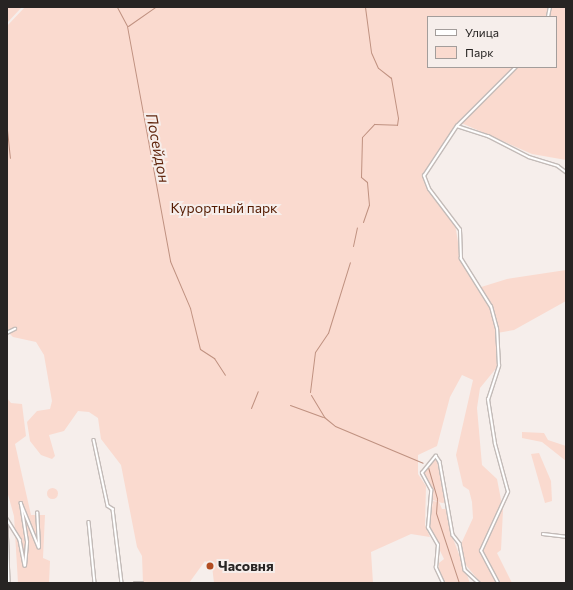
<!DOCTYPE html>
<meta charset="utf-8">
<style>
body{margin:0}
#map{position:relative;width:573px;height:590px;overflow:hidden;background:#f6eeeb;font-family:Commissioner,sans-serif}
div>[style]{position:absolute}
.green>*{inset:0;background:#fadacf}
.round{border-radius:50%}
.stream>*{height:1px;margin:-0.5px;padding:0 0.5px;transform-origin:0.5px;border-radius:0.5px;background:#bf9180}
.roads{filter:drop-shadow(1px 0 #c3bbb8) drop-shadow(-1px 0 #c3bbb8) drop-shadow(0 1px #c3bbb8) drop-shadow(0 -1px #c3bbb8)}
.minor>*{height:1.5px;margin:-0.75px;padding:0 0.75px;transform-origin:0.75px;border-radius:0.75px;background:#fff}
.dots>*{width:11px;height:11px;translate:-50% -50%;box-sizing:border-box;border:2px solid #f6eeeb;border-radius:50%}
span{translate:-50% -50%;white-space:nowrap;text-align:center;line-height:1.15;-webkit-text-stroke:4px #f6eeeb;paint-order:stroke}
.park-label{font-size:14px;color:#541b01}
.poi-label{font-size:14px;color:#272423;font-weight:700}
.left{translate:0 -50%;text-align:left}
.water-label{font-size:15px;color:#61270f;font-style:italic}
.frame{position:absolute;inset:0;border:8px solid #272423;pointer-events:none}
.legend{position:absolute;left:427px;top:16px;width:130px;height:52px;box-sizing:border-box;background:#f6eeeb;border:1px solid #a39d9b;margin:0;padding:5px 7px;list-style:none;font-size:12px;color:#272423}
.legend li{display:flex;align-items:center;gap:8px;height:20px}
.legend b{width:20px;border:1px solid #a39d9b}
</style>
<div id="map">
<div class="green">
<i style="clip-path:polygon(7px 7px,22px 7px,7px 23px)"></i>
<i style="clip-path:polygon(evenodd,25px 7px,566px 7px,566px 160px,532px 154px,459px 122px,423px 176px,433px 196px,455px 224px,461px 260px,478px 288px,507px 279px,566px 270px,566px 301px,514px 330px,497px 333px,498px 366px,480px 388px,477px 408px,482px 465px,497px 479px,503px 510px,501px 550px,497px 553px,512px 583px,481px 583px,464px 563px,461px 544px,473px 518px,472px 502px,469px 490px,463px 486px,456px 455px,473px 380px,462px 375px,450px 397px,437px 446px,418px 455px,418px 474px,426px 486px,425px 525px,430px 537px,411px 534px,371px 552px,373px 583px,214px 583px,212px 566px,205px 561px,189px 583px,143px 583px,142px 556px,137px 547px,121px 465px,101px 439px,98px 418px,89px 412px,78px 411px,64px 431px,49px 435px,55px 456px,52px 459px,41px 455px,30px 441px,27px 422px,37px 411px,50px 409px,52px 401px,44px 355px,36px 342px,13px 337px,7px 331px,7px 26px,25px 7px,428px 17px,556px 17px,556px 67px,428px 67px,428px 17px)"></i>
<i style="clip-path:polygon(7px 398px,11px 403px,22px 404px,26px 436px,15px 444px,31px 515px,45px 515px,43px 558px,50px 561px,49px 583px,18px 583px,14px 516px,7px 491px)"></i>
<i style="clip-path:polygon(522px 432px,544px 433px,548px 440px,566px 446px,566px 461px,542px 442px,522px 438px)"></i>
<i style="clip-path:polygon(539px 453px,551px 481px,552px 501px,545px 503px,531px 454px)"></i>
<i style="clip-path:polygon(436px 457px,447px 502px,442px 503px,433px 500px,423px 473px)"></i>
<i class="round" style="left:46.5px;top:487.5px;width:11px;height:11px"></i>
<i style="clip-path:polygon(433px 501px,439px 502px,442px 509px,449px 509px,447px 515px,452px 536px,470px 583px,446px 583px,438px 575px,439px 563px,444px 559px,429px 528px)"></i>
</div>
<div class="stream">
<i style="left:117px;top:7px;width:21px;rotate:62deg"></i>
<i style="left:127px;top:26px;width:239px;rotate:79.6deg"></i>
<i style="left:170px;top:261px;width:51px;rotate:66.9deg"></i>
<i style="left:190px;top:308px;width:42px;rotate:76.3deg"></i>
<i style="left:200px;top:349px;width:17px;rotate:33deg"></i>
<i style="left:214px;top:358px;width:20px;rotate:57deg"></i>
<i style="left:128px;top:26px;width:33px;rotate:-35deg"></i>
<i style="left:7px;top:130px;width:28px;rotate:84deg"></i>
<i style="left:363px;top:222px;width:18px;rotate:-71deg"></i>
<i style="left:369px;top:205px;width:23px;rotate:-95deg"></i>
<i style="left:367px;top:182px;width:8px;rotate:-140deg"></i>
<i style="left:361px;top:177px;width:40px;rotate:-88.6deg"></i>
<i style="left:362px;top:137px;width:18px;rotate:-47deg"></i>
<i style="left:374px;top:124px;width:23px;rotate:2deg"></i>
<i style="left:397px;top:125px;width:7px;rotate:-82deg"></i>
<i style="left:398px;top:118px;width:41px;rotate:-99.9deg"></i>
<i style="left:391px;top:78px;width:16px;rotate:-142deg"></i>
<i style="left:378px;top:68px;width:17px;rotate:-114deg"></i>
<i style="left:371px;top:52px;width:45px;rotate:-97.6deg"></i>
<i style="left:353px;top:246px;width:19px;rotate:-78deg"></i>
<i style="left:310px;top:392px;width:40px;rotate:-82.9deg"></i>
<i style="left:315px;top:352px;width:23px;rotate:-56deg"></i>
<i style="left:328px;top:333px;width:74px;rotate:-72.8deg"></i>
<i style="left:311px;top:395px;width:26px;rotate:59deg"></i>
<i style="left:324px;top:417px;width:14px;rotate:39deg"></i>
<i style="left:335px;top:426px;width:95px;rotate:22.8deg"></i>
<i style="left:290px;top:405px;width:35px;rotate:20deg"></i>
<i style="left:251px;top:408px;width:18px;rotate:-68deg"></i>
<i style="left:428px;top:467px;width:33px;rotate:74deg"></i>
<i style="left:437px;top:499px;width:14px;rotate:94deg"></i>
<i style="left:436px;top:513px;width:74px;rotate:71.8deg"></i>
</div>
<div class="roads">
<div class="minor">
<i style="left:548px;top:17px;width:10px;rotate:-79deg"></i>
<i style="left:457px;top:126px;width:33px;rotate:18deg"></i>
<i style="left:488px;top:136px;width:46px;rotate:27.1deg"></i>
<i style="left:529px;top:157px;width:30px;rotate:17deg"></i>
<i style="left:558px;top:166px;width:10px;rotate:37deg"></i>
<i style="left:7px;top:333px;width:9px;rotate:-27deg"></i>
<i style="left:94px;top:440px;width:67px;rotate:78deg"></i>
<i style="left:108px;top:506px;width:6px;rotate:31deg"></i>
<i style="left:113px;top:509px;width:75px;rotate:83.1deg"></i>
<i style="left:7px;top:519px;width:25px;rotate:58deg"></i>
<i style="left:20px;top:540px;width:26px;rotate:79deg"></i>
<i style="left:25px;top:566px;width:24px;rotate:-85deg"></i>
<i style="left:27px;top:542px;width:39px;rotate:-99deg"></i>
<i style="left:21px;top:503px;width:48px;rotate:67.8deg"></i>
<i style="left:39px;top:547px;width:34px;rotate:-93deg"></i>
<i style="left:7px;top:522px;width:61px;rotate:88.1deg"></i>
<i style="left:89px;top:522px;width:61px;rotate:84.4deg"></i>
<i style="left:543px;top:534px;width:23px;rotate:7deg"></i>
<i style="left:135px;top:583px;width:7px"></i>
<i style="left:443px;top:583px;width:17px;rotate:-115deg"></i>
<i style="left:436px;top:568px;width:23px;rotate:-85deg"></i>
<i style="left:438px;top:545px;width:20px;rotate:-120deg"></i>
<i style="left:428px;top:528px;width:38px;rotate:-85deg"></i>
<i style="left:431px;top:490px;width:19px;rotate:-118deg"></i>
<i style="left:422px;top:473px;width:22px;rotate:-51deg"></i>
<i style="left:436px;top:456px;width:7px;rotate:56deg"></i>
<i style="left:440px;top:462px;width:74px;rotate:79.9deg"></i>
<i style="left:453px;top:535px;width:11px;rotate:52deg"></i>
<i style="left:460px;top:544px;width:26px;rotate:79deg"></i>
<i style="left:465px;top:570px;width:19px;rotate:43deg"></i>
<i style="left:498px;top:583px;width:36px;rotate:-118deg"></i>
<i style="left:481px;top:551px;width:65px;rotate:-65.4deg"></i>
<i style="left:508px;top:492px;width:50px;rotate:-105.2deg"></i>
<i style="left:495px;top:444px;width:45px;rotate:-99deg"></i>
<i style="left:488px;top:400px;width:36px;rotate:-72deg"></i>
<i style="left:499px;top:366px;width:37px;rotate:-93deg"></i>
<i style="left:497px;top:329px;width:23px;rotate:-105deg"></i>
<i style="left:491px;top:307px;width:57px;rotate:-122deg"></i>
<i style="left:461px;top:259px;width:29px;rotate:-92deg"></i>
<i style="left:460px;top:230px;width:51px;rotate:-127.1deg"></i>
<i style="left:429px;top:189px;width:14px;rotate:-111deg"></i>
<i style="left:424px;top:176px;width:60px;rotate:-56.6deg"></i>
<i style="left:457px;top:126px;width:83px;rotate:-45deg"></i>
</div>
</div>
<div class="dots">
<i style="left:210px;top:566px;background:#b34d22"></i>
</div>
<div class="park-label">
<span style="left:224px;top:208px">Курортный парк</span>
</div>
<div class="poi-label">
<span class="left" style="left:218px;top:566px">Часовня</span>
</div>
<div class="water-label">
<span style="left:158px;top:148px;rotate:79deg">Посейдон</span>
</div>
<div class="frame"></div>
<ul class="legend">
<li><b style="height:5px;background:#fff"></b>Улица</li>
<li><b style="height:11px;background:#fadacf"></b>Парк</li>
</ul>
</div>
